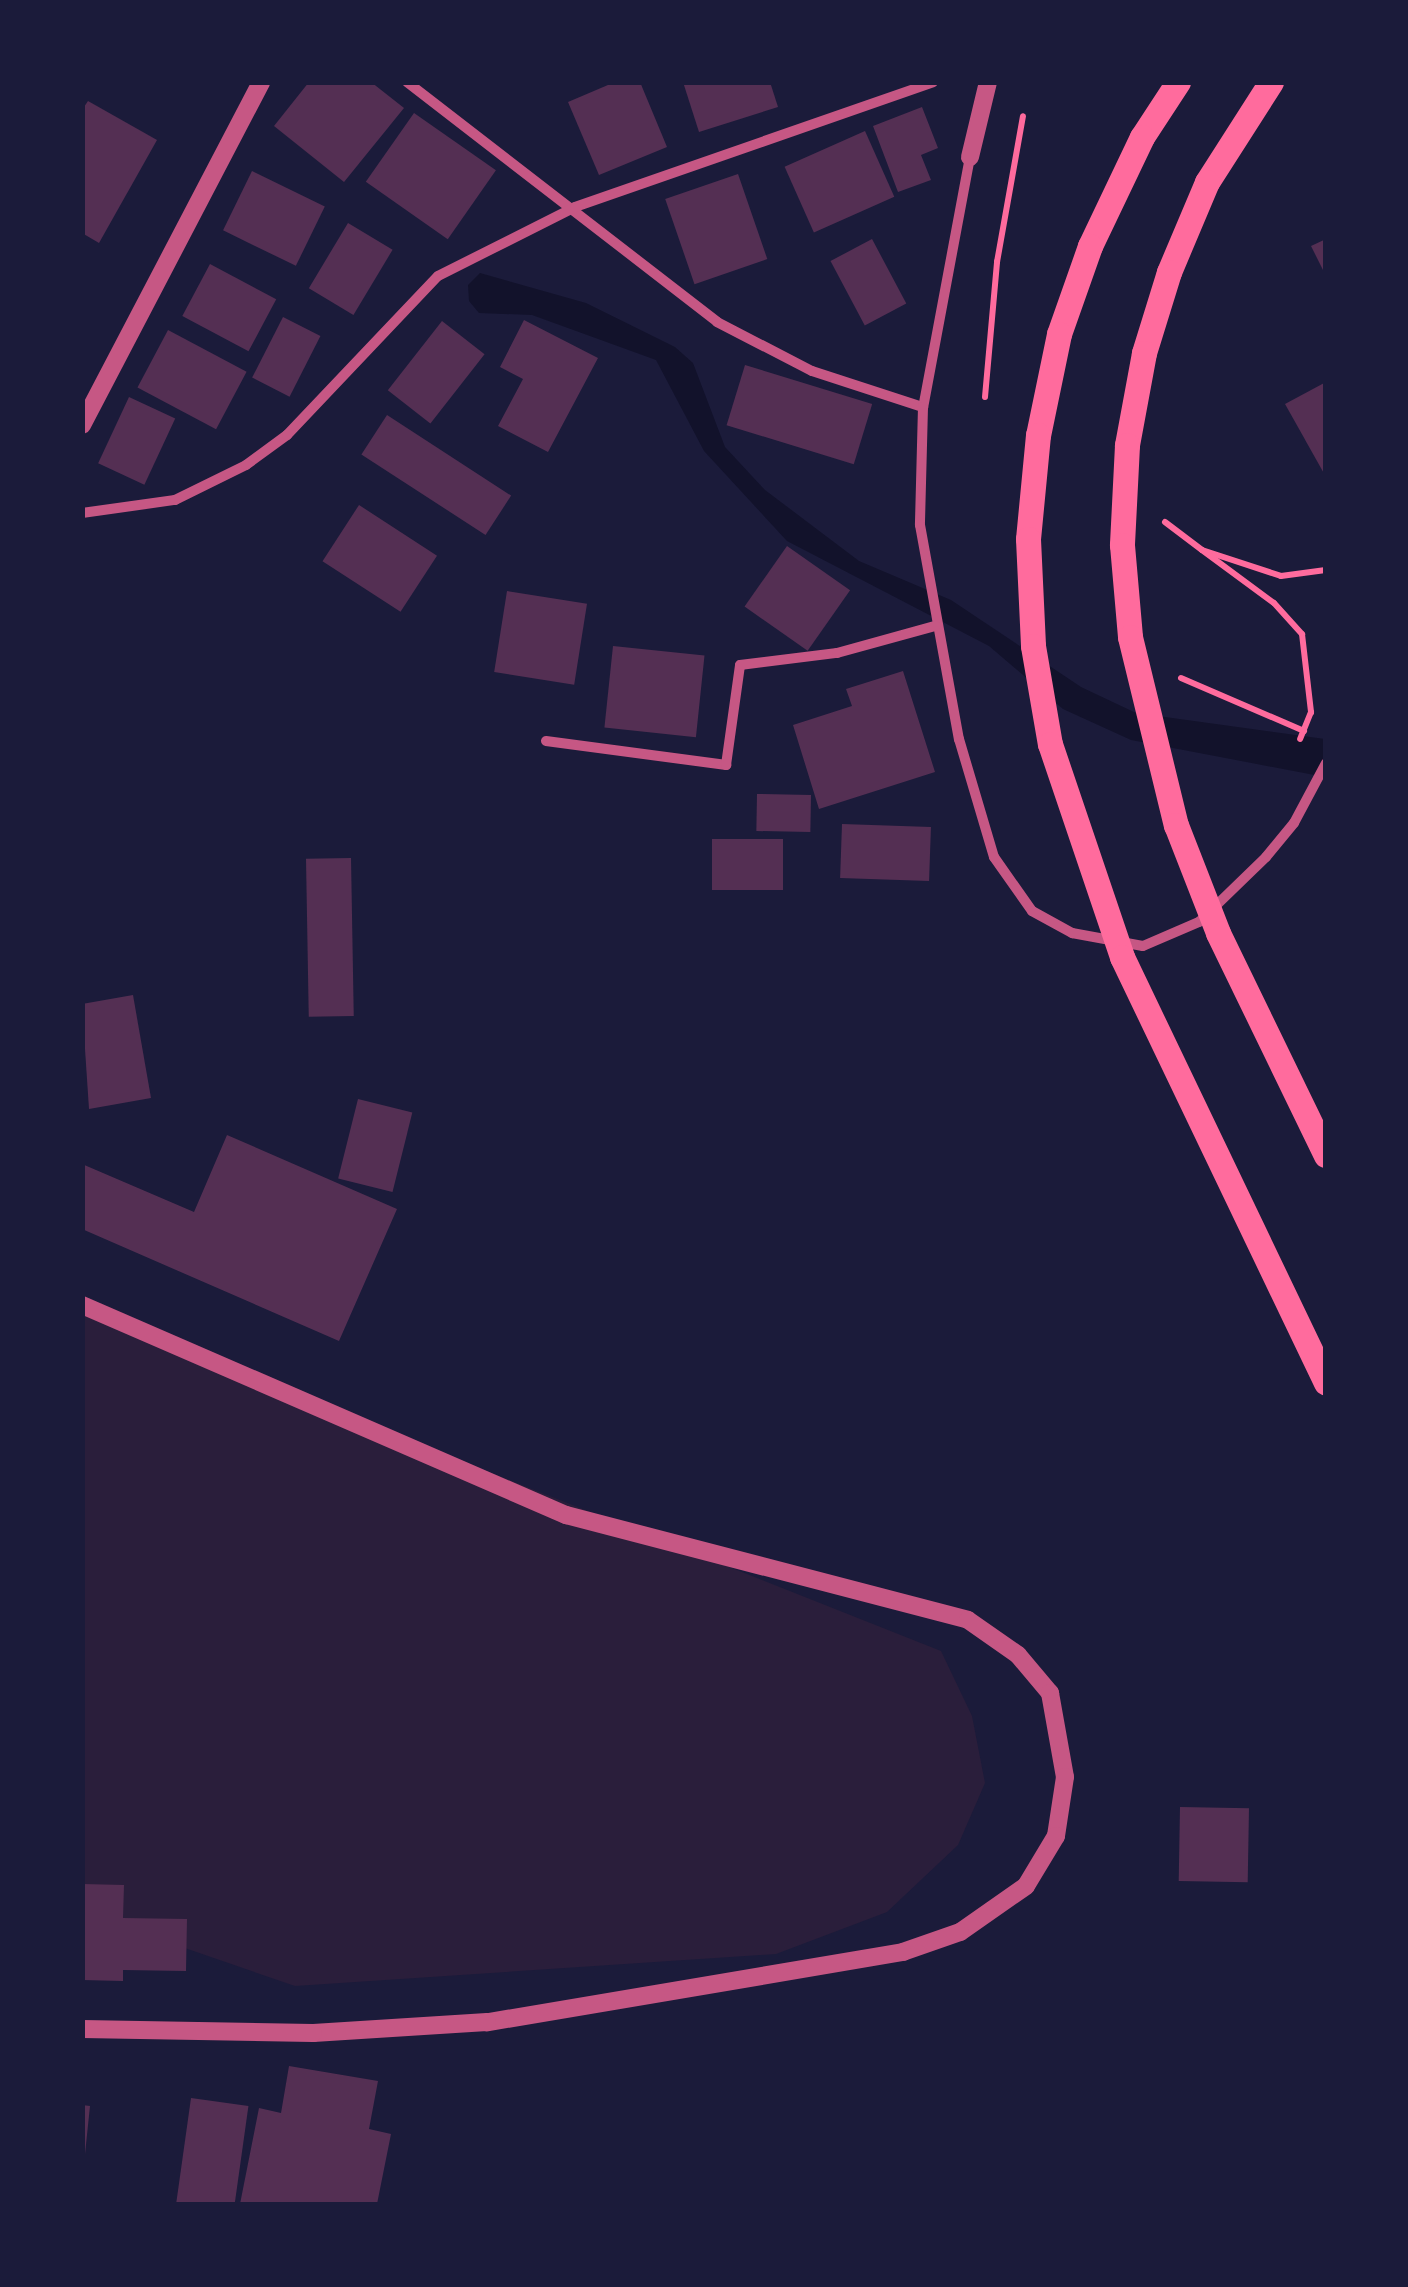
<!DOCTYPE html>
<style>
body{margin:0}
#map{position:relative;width:1408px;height:2287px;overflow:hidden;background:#1b1b3a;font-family:Lora,serif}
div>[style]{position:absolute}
.green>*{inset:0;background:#2a1e3b}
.water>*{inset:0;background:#12122b}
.building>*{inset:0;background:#542f53;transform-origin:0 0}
.path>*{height:6px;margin:-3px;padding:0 3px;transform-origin:3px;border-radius:3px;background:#ff6b9d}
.minor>*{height:10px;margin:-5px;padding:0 5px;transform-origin:5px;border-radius:5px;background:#c65784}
.tertiary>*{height:18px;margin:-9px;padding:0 9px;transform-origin:9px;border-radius:9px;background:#c65784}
.primary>*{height:25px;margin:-12.5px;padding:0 12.5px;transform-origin:12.5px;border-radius:12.5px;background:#ff6b9d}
span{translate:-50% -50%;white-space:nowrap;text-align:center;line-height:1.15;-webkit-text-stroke:10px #1b1b3a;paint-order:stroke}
.frame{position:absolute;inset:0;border:85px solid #1b1b3a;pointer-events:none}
</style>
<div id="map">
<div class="green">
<i style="clip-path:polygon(83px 1311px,941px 1651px,972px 1716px,985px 1783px,958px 1845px,887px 1912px,776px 1954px,295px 1986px,83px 1913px)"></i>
</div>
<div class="water">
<i style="clip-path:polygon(480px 273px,586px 303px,675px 347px,693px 363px,725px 447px,765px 490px,859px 561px,951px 600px,1081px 687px,1136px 713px,1325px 739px,1325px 777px,1131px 740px,1063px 709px,989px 646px,787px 541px,704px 451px,656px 360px,532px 315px,479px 313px,469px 301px,468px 285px)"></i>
</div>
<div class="building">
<i style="clip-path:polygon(309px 82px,371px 82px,404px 108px,344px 182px,274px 126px)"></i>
<i style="clip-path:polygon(615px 82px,640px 82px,667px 147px,599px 175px,568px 102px)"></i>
<i style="clip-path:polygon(683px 82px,770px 82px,778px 107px,699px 132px)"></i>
<i style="clip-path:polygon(88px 101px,157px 140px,99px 243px,82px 233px,82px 110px)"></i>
<i style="clip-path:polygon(922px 107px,938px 148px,921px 155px,931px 180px,898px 192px,873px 126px)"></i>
<i style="left:414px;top:113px;width:100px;height:84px;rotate:35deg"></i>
<i style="left:865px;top:131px;width:72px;height:88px;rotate:66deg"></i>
<i style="left:252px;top:171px;width:81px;height:66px;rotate:26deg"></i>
<i style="left:738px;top:174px;width:90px;height:77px;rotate:71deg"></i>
<i style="left:348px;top:223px;width:52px;height:76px;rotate:31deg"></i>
<i style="left:872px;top:239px;width:73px;height:47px;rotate:62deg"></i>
<i style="clip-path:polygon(1326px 239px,1326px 276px,1311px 246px)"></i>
<i style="left:210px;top:264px;width:75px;height:59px;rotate:28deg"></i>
<i style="left:283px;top:317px;width:42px;height:68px;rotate:27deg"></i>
<i style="clip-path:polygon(524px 320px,598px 358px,548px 452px,498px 426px,523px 379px,500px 367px)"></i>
<i style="left:442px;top:321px;width:54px;height:88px;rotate:38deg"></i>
<i style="left:168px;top:330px;width:89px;height:65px;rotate:28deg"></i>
<i style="left:745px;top:365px;width:133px;height:63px;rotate:17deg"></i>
<i style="clip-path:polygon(1326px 382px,1326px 477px,1285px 404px)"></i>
<i style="left:129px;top:397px;width:51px;height:73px;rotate:25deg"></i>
<i style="left:387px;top:415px;width:148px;height:47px;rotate:33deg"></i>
<i style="left:359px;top:505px;width:93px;height:67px;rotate:33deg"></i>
<i style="left:787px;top:546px;width:77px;height:74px;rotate:35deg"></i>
<i style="left:507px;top:591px;width:81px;height:82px;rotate:9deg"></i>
<i style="left:613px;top:646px;width:92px;height:82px;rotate:6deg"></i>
<i style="clip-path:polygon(903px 671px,935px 772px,819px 809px,793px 725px,852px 706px,846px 689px)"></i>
<i style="left:757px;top:794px;width:54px;height:37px;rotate:1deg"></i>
<i style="left:842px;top:824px;width:89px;height:54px;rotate:2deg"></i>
<i style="left:712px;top:839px;width:71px;height:51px"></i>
<i style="left:351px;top:858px;width:158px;height:45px;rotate:89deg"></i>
<i style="clip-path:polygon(133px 995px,151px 1098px,89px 1109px,82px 1004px)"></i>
<i style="left:358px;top:1099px;width:56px;height:82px;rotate:14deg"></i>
<i style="clip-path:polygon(227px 1135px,397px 1209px,339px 1341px,82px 1229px,82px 1164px,194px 1212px)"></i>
<i style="left:1180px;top:1807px;width:69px;height:74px;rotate:1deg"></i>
<i style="clip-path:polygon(82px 1884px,124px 1885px,123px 1918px,187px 1919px,186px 1971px,123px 1970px,123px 1981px,82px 1980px)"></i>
<i style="clip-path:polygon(289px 2066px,378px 2081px,369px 2129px,391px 2134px,377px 2204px,240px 2204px,259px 2108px,281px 2113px)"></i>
<i style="left:191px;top:2098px;width:58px;height:107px;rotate:8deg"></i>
<i style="clip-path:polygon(82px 2105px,90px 2106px,85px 2154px,82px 2154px)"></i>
</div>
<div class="path">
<i style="left:985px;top:397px;width:136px;rotate:-84.9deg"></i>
<i style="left:997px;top:262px;width:148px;rotate:-79.9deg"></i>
<i style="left:1165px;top:522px;width:46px;rotate:37.1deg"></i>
<i style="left:1202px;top:550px;width:83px;rotate:18.2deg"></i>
<i style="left:1281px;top:576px;width:45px;rotate:-7.6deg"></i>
<i style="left:1202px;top:550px;width:89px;rotate:36.4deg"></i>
<i style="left:1274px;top:603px;width:42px;rotate:47.9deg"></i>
<i style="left:1302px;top:634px;width:79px;rotate:83.4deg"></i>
<i style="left:1311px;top:712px;width:29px;rotate:112deg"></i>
<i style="left:1181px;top:678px;width:134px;rotate:23.3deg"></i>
</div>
<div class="minor">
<i style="left:407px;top:82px;width:392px;rotate:37.7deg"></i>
<i style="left:717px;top:322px;width:107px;rotate:27.3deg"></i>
<i style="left:812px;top:371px;width:117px;rotate:18deg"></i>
<i style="left:970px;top:157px;width:254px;rotate:100.6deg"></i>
<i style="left:923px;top:407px;width:118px;rotate:91.5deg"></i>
<i style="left:920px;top:525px;width:218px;rotate:79.7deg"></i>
<i style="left:959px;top:739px;width:123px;rotate:73.5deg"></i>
<i style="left:994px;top:857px;width:66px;rotate:54.9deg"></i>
<i style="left:1032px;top:911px;width:46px;rotate:28.8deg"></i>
<i style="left:1072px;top:933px;width:72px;rotate:10.4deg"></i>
<i style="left:1143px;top:946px;width:61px;rotate:-23.2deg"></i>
<i style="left:1199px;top:922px;width:93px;rotate:-44.1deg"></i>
<i style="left:1266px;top:857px;width:44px;rotate:-50.5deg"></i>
<i style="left:1294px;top:823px;width:68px;rotate:-61.9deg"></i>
<i style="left:82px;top:513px;width:94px;rotate:-8deg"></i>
<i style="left:175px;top:500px;width:79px;rotate:-26.2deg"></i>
<i style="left:246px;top:465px;width:51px;rotate:-36.2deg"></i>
<i style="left:287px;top:435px;width:219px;rotate:-46.5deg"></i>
<i style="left:438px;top:276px;width:153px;rotate:-26.7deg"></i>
<i style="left:575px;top:207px;width:379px;rotate:-19.2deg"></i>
<i style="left:546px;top:741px;width:182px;rotate:7.6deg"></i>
<i style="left:726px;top:765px;width:101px;rotate:-82deg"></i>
<i style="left:740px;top:665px;width:98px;rotate:-7.1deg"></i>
<i style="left:837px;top:653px;width:102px;rotate:-15.4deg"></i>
</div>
<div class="tertiary">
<i style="left:970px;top:157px;width:77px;rotate:-76.5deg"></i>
<i style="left:82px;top:425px;width:387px;rotate:-62.4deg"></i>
<i style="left:82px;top:1305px;width:528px;rotate:23.46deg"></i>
<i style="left:566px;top:1515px;width:415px;rotate:14.6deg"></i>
<i style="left:968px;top:1620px;width:61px;rotate:35deg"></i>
<i style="left:1018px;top:1655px;width:50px;rotate:49.9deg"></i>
<i style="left:1050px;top:1693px;width:85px;rotate:79.9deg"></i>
<i style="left:1065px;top:1777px;width:60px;rotate:98.7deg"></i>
<i style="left:1056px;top:1836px;width:58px;rotate:121deg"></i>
<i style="left:1026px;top:1886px;width:80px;rotate:145.1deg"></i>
<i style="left:960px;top:1932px;width:60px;rotate:160.7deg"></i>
<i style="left:903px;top:1952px;width:422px;rotate:170.4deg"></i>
<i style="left:487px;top:2022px;width:174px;rotate:176.4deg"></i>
<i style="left:313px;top:2033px;width:231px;rotate:-179deg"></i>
</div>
<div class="primary">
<i style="left:1178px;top:82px;width:66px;rotate:123.2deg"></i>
<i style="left:1142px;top:137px;width:121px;rotate:115.5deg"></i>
<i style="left:1090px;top:246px;width:93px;rotate:109.4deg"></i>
<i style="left:1059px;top:334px;width:103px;rotate:101.7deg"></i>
<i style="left:1038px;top:435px;width:104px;rotate:95.5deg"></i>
<i style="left:1028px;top:539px;width:107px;rotate:87.3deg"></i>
<i style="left:1033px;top:646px;width:99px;rotate:80.2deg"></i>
<i style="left:1050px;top:744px;width:225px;rotate:71.3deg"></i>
<i style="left:1122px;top:957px;width:472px;rotate:64.4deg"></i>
<i style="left:1271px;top:82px;width:119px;rotate:122.6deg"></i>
<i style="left:1207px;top:182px;width:98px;rotate:112.9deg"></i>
<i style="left:1169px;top:272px;width:85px;rotate:107.2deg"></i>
<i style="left:1144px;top:353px;width:94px;rotate:100.5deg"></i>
<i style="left:1127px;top:445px;width:100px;rotate:92.9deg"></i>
<i style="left:1122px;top:545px;width:92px;rotate:85deg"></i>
<i style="left:1130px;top:637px;width:194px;rotate:76.3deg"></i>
<i style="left:1176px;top:825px;width:116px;rotate:68.7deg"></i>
<i style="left:1218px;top:933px;width:247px;rotate:64.1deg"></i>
</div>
<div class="frame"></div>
</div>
